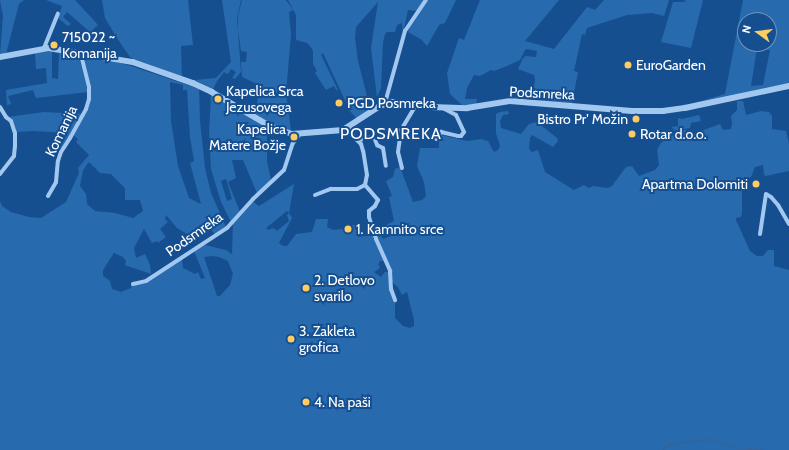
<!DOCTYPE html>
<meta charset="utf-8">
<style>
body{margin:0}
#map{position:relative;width:789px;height:450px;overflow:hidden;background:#164f90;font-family:Cabin,sans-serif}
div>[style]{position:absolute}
.green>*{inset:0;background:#286aae}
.stream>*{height:1px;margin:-0.5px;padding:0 0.5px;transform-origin:0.5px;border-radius:0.5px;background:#386291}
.minor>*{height:4px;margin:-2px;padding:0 2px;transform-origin:2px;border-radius:2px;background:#a3c8f0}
.tertiary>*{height:5.5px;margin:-2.75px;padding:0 2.75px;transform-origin:2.75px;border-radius:2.75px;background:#a3c8f0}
.dots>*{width:11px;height:11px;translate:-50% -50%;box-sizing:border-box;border:2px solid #164f90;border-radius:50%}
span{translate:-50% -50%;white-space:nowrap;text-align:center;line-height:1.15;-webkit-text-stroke:4px #164f90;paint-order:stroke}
.poi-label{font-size:14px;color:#fff}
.left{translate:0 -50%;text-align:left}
.right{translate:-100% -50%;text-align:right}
.street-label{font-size:14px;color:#fff}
.quarter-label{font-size:16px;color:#fff;letter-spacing:1px}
.north{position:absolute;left:737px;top:12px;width:40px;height:40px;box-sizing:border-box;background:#164f90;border:1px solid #7395bc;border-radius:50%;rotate:285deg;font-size:11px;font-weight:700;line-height:16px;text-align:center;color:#fff}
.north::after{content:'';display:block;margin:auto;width:14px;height:18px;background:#ffcc62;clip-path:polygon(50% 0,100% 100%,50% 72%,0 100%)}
</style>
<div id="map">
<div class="green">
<i style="clip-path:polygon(0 0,24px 0,19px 4px,6px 54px,0 55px,3px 16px)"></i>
<i style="clip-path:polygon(46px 0,75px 0,98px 25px,90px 32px,67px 12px,63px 17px,71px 24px,68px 26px,58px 18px,62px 6px)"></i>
<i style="clip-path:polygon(102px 0,188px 0,193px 45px,181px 46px,182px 77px,137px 61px,130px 57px,119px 41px,105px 18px)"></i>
<i style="clip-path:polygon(222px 0,241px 0,237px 18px,241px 72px,235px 79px,232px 78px,236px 72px,231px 69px,228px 74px,224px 72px,217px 81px,213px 89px,195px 80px,216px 78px,231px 62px)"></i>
<i style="clip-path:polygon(242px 0,286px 0,293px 10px,289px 12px,291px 34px,286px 93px,291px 131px,272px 124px,256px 114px,259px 85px,242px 77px,241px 62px,246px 62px,247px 52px,241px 51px,238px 30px,238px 16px)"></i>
<i style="clip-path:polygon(288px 0,424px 0,417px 11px,408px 10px,403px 34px,402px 23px,397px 25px,395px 32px,387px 32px,385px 34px,383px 42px,381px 88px,377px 97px,371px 48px,378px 2px,356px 27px,355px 38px,358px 61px,370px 108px,357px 119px,350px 111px,323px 53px,321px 55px,323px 59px,338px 90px,336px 90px,334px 86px,326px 90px,315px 73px,317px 71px,313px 64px,313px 51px,311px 47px,307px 43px,296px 40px,296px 15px)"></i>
<i style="clip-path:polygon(428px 0,456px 0,445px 23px,439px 25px,427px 46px,422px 40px,408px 32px,410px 26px)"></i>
<i style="clip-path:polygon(480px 0,559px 0,525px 41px,554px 49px,587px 7px,595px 10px,604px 0,669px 0,664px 16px,652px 13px,627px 15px,587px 28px,585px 35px,582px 34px,574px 71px,578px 72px,572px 103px,541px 102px,543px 92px,534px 88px,535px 79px,534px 75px,518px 69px,523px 58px,526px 56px,536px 57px,537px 51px,527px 49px,525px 50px,520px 60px,507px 66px,494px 71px,491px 70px,480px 76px,474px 75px,467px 88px,465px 99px,477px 99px,476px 105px,462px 105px,450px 94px,447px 73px,459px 38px,464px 40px)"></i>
<i style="clip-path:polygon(686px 0,703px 0,691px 48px,661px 42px,673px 2px,684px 2px)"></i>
<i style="clip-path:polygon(evenodd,743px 0,789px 0,789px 84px,687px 105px,725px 94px,743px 0,745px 20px,769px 20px,769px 44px,745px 44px,745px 20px,743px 0,757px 48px,770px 50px,763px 85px,751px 86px,757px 48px)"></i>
<i style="clip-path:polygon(evenodd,54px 50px,78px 54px,88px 92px,36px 98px,33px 90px,8px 96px,11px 104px,7px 105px,6px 90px,47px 83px,46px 68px,36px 69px,35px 54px,37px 52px,54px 50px,52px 52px,59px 53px,58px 79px,52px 78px,52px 52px)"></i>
<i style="clip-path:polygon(evenodd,84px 58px,104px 59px,128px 65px,199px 89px,200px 121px,205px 168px,211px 193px,226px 227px,216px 235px,204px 223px,201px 226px,202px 231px,197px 240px,177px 228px,166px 215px,165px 219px,168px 222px,160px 229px,166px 237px,158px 243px,157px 241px,152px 243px,144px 229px,134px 248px,136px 258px,145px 254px,150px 265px,151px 274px,125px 265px,126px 261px,123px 257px,114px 253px,103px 270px,103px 276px,110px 281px,112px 289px,121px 292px,131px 288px,131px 285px,145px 282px,182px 259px,183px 268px,195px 274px,198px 272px,201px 279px,205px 278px,194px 251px,205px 245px,226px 250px,232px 254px,233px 223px,235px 220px,252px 201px,259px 206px,294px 184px,289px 213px,287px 211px,266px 228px,268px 230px,274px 228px,277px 231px,289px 221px,287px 215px,289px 213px,292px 218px,279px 243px,283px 246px,287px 246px,296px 234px,312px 232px,316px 219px,328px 219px,327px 227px,333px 230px,349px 228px,351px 225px,355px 225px,358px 237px,371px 235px,373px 236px,384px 261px,380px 261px,378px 265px,380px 266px,379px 269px,374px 272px,381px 277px,385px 272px,389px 272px,390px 291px,393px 301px,395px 303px,395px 318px,403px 326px,410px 328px,414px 326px,414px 320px,407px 292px,402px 295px,398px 287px,392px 282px,391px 271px,376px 237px,381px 236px,383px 239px,391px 236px,386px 225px,394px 221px,389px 197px,392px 196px,386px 181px,393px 177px,395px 169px,400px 167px,413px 202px,422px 200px,426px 196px,424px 182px,417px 166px,420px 148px,439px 148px,439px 139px,441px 135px,467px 141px,481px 139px,488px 141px,494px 152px,498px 150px,500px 146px,496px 133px,496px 114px,500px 112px,508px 111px,509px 114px,503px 115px,500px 121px,501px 128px,521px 134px,529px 124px,537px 122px,557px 138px,558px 141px,553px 147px,532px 135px,530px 138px,529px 149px,532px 152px,538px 150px,545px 172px,574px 190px,584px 185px,589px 188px,593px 186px,608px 188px,612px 186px,626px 167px,632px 166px,639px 176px,655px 170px,659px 165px,657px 150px,661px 143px,675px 132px,685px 130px,693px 134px,720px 124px,723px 130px,731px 129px,732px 123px,731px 116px,737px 110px,737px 101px,743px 101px,746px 115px,761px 111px,769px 112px,772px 116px,772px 129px,786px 131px,789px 144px,789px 171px,766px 176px,764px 175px,763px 165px,755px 167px,751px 177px,745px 180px,742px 188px,742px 213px,741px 217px,736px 218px,736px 220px,750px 251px,757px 256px,763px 256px,768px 250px,774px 250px,774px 266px,789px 270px,789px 450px,0 450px,0 201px,2px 206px,11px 212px,29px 217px,41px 218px,66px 202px,79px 173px,78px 168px,89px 155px,76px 142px,78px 139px,73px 135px,89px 102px,90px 92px,84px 58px,170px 82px,183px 85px,183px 90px,187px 90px,190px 137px,194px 161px,190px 163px,201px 204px,189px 198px,178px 166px,171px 121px,170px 82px,84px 58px,89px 162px,100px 173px,111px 174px,125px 188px,125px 200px,140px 200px,143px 211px,133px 218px,115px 213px,95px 211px,87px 204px,86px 194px,80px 186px,83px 170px,89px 162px,84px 58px,211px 256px,219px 257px,228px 261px,233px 274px,230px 285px,220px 296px,217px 296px,204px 257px,211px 256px)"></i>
<i style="clip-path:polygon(evenodd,211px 94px,269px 128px,267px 136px,267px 162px,271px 180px,257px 193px,243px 160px,232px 160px,236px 178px,228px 182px,240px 212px,231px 222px,221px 202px,211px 169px,209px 134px,211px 94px,226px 179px,232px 199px,227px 201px,221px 181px,226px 179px)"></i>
<i style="clip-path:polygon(44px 112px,82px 114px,63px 149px,59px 148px,68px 133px,33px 131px,16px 132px,8px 117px)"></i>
<i style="clip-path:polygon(699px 115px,701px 121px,691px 123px,690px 128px,672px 131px,672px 127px,678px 126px,678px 118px,682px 119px)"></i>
</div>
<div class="stream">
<i style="left:662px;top:450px;width:8px;rotate:-45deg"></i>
<i style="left:668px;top:444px;width:44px;rotate:-6.5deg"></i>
<i style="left:712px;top:439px;width:22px;rotate:21deg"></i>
<i style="left:733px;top:447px;width:35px;rotate:5deg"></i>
</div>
<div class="minor">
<i style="left:44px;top:48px;width:37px;rotate:-68deg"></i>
<i style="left:385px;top:103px;width:75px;rotate:-74.5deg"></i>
<i style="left:405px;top:31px;width:37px;rotate:-56deg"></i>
<i style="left:0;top:107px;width:12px;rotate:59deg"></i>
<i style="left:6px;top:117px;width:6px;rotate:39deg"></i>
<i style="left:11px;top:121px;width:13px;rotate:72deg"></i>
<i style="left:15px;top:133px;width:13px;rotate:90deg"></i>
<i style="left:15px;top:146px;width:10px;rotate:96deg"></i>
<i style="left:14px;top:156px;width:23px;rotate:128deg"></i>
<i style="left:436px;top:139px;width:9px;rotate:-54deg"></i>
<i style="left:441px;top:132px;width:17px;rotate:13deg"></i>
<i style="left:458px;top:136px;width:3px"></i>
<i style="left:461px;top:136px;width:5px;rotate:-53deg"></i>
<i style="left:464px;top:132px;width:19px;rotate:-115deg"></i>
<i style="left:456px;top:115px;width:17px;rotate:-152deg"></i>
<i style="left:358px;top:140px;width:16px;rotate:-11deg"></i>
<i style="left:374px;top:137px;width:9px;rotate:69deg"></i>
<i style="left:377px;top:145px;width:7px;rotate:27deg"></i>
<i style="left:383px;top:148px;width:18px;rotate:81deg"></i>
<i style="left:402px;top:168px;width:16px;rotate:-104deg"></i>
<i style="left:398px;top:152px;width:22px;rotate:-82deg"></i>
<i style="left:401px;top:130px;width:29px;rotate:-59deg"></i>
<i style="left:365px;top:185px;width:20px;rotate:49deg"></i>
<i style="left:378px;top:200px;width:7px;rotate:117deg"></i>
<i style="left:375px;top:206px;width:8px;rotate:140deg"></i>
<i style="left:369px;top:211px;width:6px;rotate:90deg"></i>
<i style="left:369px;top:217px;width:23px;rotate:72deg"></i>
<i style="left:376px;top:239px;width:35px;rotate:66deg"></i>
<i style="left:390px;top:271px;width:18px;rotate:87deg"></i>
<i style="left:391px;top:289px;width:12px;rotate:70deg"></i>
<i style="left:315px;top:195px;width:17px;rotate:-21deg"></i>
<i style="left:331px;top:189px;width:26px"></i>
<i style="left:357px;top:189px;width:9px;rotate:-27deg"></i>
<i style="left:365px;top:185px;width:10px;rotate:-79deg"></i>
<i style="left:367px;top:175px;width:24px;rotate:-99deg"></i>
<i style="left:363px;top:151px;width:7px;rotate:-106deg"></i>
<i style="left:361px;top:144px;width:11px;rotate:-135deg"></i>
<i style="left:353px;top:136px;width:10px;rotate:-114deg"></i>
<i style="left:48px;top:196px;width:16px;rotate:-60deg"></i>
<i style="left:56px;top:182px;width:21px;rotate:-85deg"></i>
<i style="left:58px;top:161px;width:9px;rotate:-72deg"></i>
<i style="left:61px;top:152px;width:17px;rotate:-57deg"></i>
<i style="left:70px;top:138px;width:33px;rotate:-61deg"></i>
<i style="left:86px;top:109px;width:10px;rotate:-73deg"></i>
<i style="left:89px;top:99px;width:12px;rotate:-90deg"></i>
<i style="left:89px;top:87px;width:32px;rotate:-104deg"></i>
<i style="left:81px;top:56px;width:4px;rotate:-76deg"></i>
<i style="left:760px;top:234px;width:40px;rotate:-81.5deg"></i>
<i style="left:766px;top:194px;width:6px;rotate:31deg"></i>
<i style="left:771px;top:197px;width:11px;rotate:49deg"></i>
<i style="left:778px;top:205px;width:22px;rotate:60deg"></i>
<i style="left:133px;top:284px;width:13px;rotate:-13deg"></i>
<i style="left:146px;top:281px;width:97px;rotate:-33.2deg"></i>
<i style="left:227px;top:228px;width:39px;rotate:-48deg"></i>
<i style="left:253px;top:199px;width:42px;rotate:-43.1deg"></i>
<i style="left:284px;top:170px;width:28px;rotate:-72deg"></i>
<i style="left:293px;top:143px;width:11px;rotate:-52deg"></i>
</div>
<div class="tertiary">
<i style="left:0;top:57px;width:50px;rotate:-10.4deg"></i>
<i style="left:49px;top:48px;width:85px;rotate:9.5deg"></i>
<i style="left:133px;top:62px;width:64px;rotate:19.3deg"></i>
<i style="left:193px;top:83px;width:21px;rotate:25deg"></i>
<i style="left:212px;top:92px;width:67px;rotate:30.4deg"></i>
<i style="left:270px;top:126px;width:23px;rotate:20deg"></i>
<i style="left:292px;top:134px;width:51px;rotate:-4.5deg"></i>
<i style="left:343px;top:130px;width:44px;rotate:-33deg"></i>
<i style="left:380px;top:106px;width:12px;rotate:-20deg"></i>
<i style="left:391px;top:102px;width:40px;rotate:7.1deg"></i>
<i style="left:431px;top:107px;width:36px;rotate:2deg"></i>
<i style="left:467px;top:108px;width:44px;rotate:-9.2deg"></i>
<i style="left:510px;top:101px;width:122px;rotate:4.7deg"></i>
<i style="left:632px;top:111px;width:31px"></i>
<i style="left:663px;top:111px;width:22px;rotate:-8deg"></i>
<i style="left:685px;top:108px;width:106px;rotate:-11.9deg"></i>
</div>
<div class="dots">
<i style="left:54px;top:45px;background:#ffcc62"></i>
<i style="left:628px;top:65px;background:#ffcc62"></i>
<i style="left:218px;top:99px;background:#ffcc62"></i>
<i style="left:339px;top:103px;background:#ffcc62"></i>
<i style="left:636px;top:119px;background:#ffcc62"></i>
<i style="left:632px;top:134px;background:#ffcc62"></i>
<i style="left:294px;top:137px;background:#ffcc62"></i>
<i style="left:756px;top:184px;background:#ffcc62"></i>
<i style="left:348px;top:229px;background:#ffcc62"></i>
<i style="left:306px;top:288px;background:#ffcc62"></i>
<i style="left:291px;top:339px;background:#ffcc62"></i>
<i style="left:306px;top:402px;background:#ffcc62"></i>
</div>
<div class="poi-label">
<span class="left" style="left:62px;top:45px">715022 ~<br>Komanija</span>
<span class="left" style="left:636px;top:65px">EuroGarden</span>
<span class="left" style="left:226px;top:99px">Kapelica Srca<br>Jezusovega</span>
<span class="left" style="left:347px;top:103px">PGD Posmreka</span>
<span class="right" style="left:628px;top:119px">Bistro Pr' Možin</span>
<span class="right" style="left:286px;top:137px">Kapelica<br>Matere Božje</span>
<span class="left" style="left:640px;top:134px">Rotar d.o.o.</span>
<span class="right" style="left:748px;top:184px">Apartma Dolomiti</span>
<span class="left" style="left:356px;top:229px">1. Kamnito srce</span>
<span class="left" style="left:314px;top:288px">2. Detlovo<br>svarilo</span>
<span class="left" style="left:299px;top:339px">3. Zakleta<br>grofica</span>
<span class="left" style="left:314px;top:402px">4. Na paši</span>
</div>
<div class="street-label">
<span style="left:542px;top:93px;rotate:3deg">Podsmreka</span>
<span style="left:61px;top:131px;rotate:-64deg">Komanija</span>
<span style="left:194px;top:234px;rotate:-35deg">Podsmreka</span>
</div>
<div class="quarter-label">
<span style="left:391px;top:134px">PODSMREKA</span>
</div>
<div class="north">N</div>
</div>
